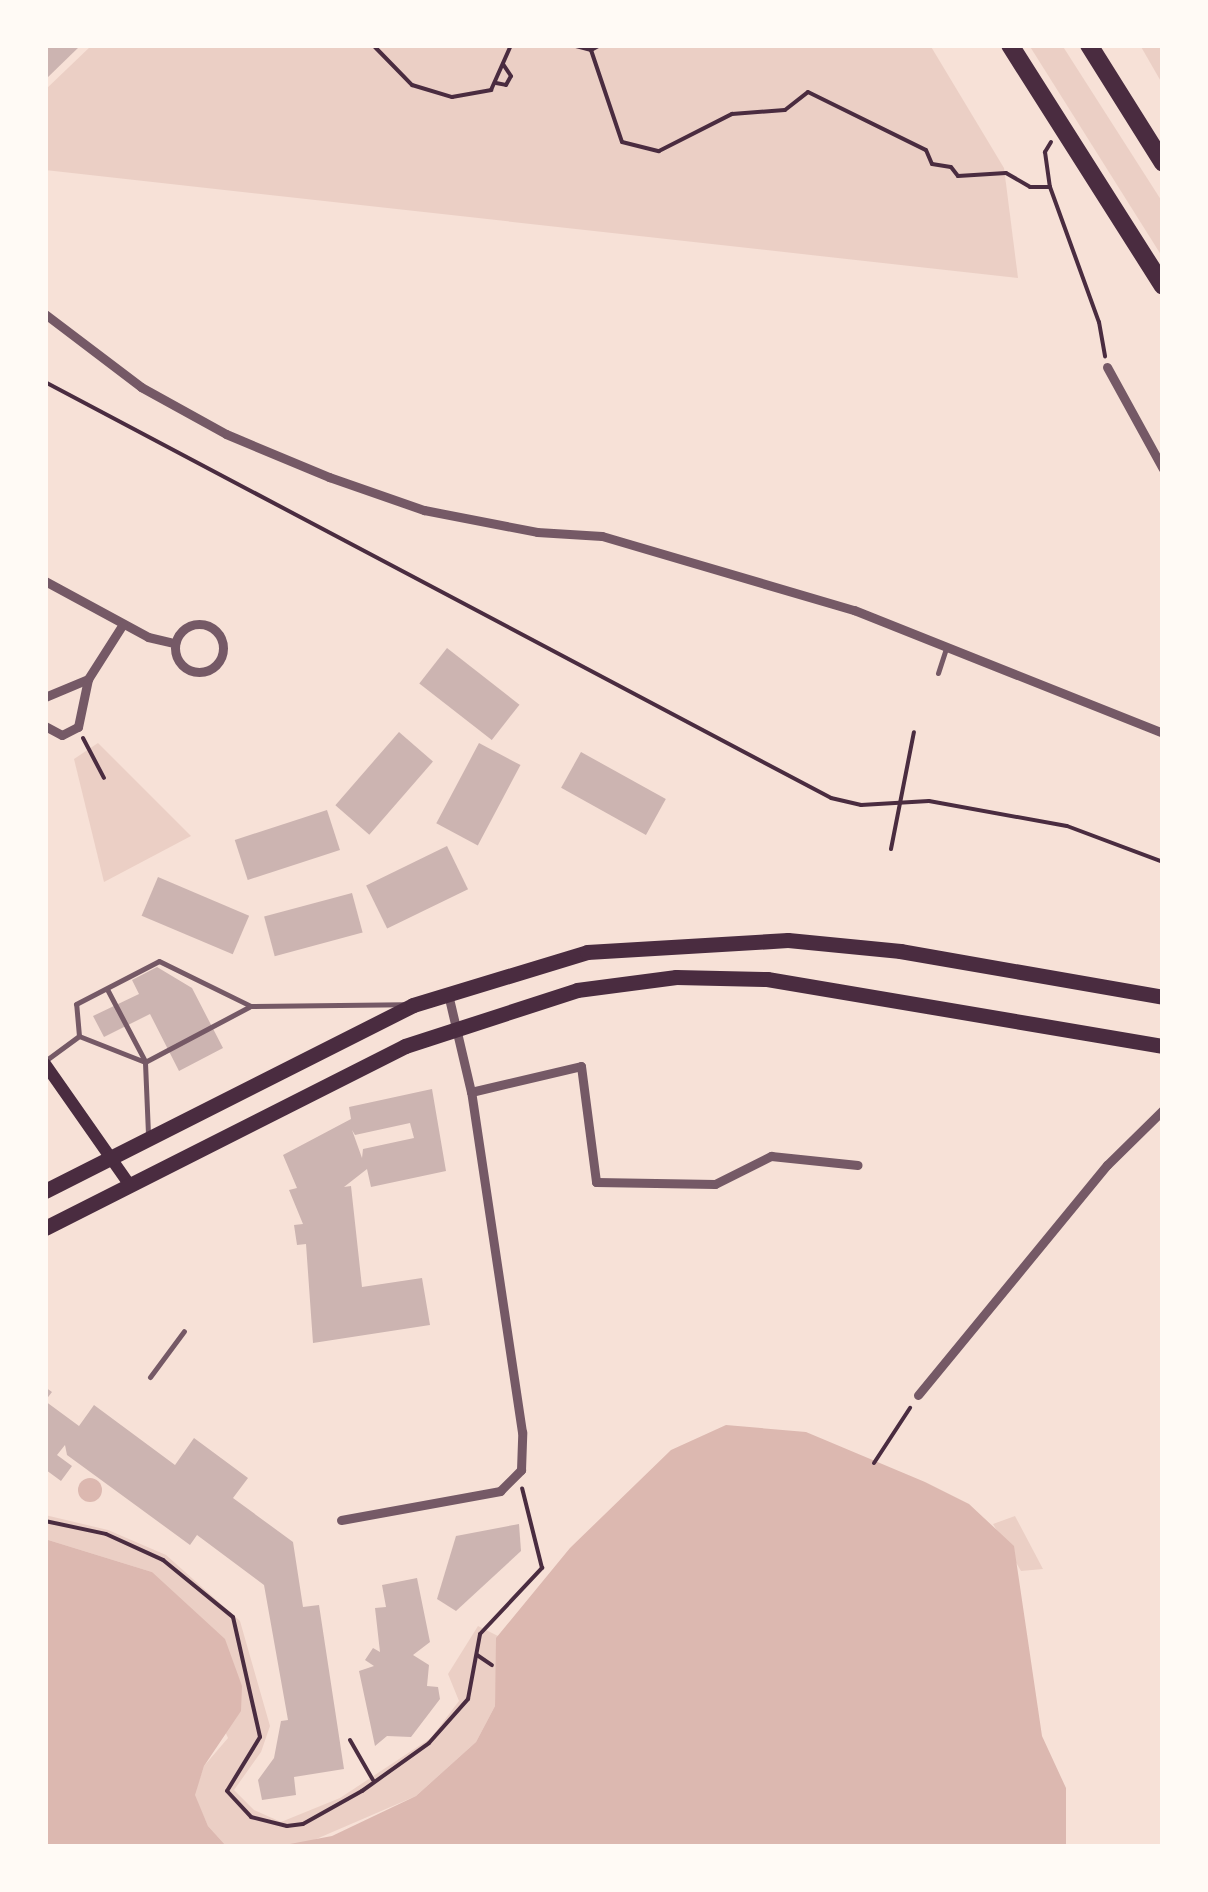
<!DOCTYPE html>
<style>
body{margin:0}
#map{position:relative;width:1208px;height:1892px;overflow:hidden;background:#f7e1d7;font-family:"Titillium Web",sans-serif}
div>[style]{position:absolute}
.green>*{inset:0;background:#ebcfc5}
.water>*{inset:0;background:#dcb8b0}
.round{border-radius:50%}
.building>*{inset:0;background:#ccb4b1;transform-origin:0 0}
.path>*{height:4px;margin:-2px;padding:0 2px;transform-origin:2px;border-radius:2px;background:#4a2c40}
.service>*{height:5px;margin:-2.5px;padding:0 2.5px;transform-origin:2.5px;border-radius:2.5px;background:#755966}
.minor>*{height:9px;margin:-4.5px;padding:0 4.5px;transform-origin:4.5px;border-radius:4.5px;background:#755966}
.minor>.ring{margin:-4.5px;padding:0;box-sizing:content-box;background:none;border:9px solid #755966;border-radius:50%}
.secondary>*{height:12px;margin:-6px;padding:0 6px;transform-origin:6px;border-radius:6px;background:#4a2c40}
.primary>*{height:15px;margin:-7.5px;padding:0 7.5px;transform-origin:7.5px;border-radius:7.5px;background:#4a2c40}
.motorway>*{height:18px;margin:-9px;padding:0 9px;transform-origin:9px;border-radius:9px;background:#4a2c40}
span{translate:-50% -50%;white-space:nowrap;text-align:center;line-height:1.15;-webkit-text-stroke:9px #fffaf5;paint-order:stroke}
.frame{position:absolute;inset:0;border:48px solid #fffaf5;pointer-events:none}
</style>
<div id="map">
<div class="green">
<i style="clip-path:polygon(92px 45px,930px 45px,1004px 168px,1018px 278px,45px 170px,45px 90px)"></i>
<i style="clip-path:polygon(1029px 45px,1062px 45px,1163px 203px,1163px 258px)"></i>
<i style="clip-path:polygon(1140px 45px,1163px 45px,1163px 85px)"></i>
<i style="clip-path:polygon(98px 743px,191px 836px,104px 882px,74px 759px)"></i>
<i style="clip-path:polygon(45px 1515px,108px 1530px,166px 1555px,240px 1621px,270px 1726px,261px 1752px,234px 1790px,254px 1810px,281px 1822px,340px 1798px,431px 1738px,459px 1701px,448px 1674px,478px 1626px,498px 1636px,495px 1706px,476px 1742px,416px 1796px,300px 1846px,227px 1847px,208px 1826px,194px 1795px,204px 1766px,228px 1738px,152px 1572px,45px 1539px)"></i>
<i style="clip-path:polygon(1015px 1516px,1043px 1569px,1021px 1571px,993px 1524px)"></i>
</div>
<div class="water">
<i style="clip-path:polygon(726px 1425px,806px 1432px,925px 1482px,969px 1504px,1014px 1546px,1042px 1736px,1066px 1788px,1066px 1847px,274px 1847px,332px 1836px,416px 1796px,476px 1742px,495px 1706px,496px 1638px,570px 1548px,671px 1450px)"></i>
<i class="round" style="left:78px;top:1478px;width:24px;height:24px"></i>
<i style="clip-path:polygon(45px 1539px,152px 1572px,225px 1639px,242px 1686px,241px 1711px,204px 1766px,195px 1795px,208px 1826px,227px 1847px,45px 1847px)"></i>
</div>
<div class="building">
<i style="clip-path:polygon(45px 45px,81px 45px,45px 80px)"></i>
<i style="left:447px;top:648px;width:92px;height:45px;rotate:38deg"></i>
<i style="left:399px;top:732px;width:45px;height:97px;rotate:41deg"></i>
<i style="left:479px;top:743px;width:47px;height:91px;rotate:28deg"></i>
<i style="left:581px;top:752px;width:97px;height:41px;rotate:29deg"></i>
<i style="left:327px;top:810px;width:42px;height:97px;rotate:72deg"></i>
<i style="left:447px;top:846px;width:48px;height:90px;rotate:64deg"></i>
<i style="left:158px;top:877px;width:99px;height:42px;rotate:23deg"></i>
<i style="left:352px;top:893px;width:41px;height:91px;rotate:75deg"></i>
<i style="clip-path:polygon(157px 967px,192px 988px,223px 1048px,179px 1071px,150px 1014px,104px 1037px,93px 1016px,139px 994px,132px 980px)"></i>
<i style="clip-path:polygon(evenodd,432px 1089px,446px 1171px,371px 1187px,367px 1169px,344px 1187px,351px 1186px,362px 1287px,422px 1278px,430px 1325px,313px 1343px,306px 1244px,297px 1245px,294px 1225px,303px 1224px,289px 1190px,297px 1188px,283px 1155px,351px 1119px,349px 1107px,432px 1089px,410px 1123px,414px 1138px,363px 1149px,362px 1158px,352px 1130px,355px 1135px,410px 1123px)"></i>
<i style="clip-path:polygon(45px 1387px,52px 1392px,45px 1401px,79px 1426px,94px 1405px,175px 1465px,194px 1438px,248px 1478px,233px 1498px,293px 1542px,303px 1607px,319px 1605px,344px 1769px,294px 1777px,296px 1795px,262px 1800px,258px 1780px,274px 1758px,281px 1721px,288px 1720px,264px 1585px,197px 1535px,190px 1545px,67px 1455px,65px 1445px,57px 1455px,72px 1466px,61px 1481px,46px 1470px)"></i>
<i style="clip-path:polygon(519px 1524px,521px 1551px,456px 1611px,437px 1599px,456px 1536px)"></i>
<i style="clip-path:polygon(417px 1578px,430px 1642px,413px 1655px,429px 1665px,427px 1686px,438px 1687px,440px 1699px,411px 1737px,387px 1736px,375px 1746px,359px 1671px,374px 1666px,365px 1660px,373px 1648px,380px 1652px,375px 1608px,386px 1607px,382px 1585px)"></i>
</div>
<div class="path">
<i style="left:373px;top:45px;width:56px;rotate:45.7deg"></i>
<i style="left:412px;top:85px;width:42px;rotate:16.7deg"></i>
<i style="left:452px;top:97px;width:40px;rotate:-10deg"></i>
<i style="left:491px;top:90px;width:49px;rotate:-66deg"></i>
<i style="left:572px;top:45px;width:20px;rotate:15deg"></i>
<i style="left:591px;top:50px;width:10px;rotate:-29deg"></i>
<i style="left:591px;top:50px;width:97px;rotate:71.4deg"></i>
<i style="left:622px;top:142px;width:38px;rotate:14deg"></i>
<i style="left:659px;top:151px;width:82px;rotate:-26.9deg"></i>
<i style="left:732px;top:114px;width:53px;rotate:-4.3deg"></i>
<i style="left:785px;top:110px;width:29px;rotate:-38deg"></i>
<i style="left:808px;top:92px;width:131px;rotate:26.2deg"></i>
<i style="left:926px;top:150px;width:15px;rotate:67deg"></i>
<i style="left:932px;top:164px;width:19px;rotate:9deg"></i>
<i style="left:951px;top:167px;width:11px;rotate:52deg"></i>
<i style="left:958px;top:176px;width:48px;rotate:-3.6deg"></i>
<i style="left:1006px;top:173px;width:28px;rotate:30deg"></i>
<i style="left:1030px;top:187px;width:20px"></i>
<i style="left:496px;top:83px;width:10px;rotate:11deg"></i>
<i style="left:506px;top:85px;width:10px;rotate:-61deg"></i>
<i style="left:511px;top:76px;width:14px;rotate:-124deg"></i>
<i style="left:1051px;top:142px;width:12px;rotate:121deg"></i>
<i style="left:1045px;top:152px;width:35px;rotate:82deg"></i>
<i style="left:1050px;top:187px;width:144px;rotate:70.1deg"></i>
<i style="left:1099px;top:322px;width:35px;rotate:80deg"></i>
<i style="left:45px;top:382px;width:889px;rotate:27.89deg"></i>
<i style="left:831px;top:798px;width:31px;rotate:13deg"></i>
<i style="left:861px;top:805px;width:68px;rotate:-3.4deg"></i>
<i style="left:929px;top:801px;width:140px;rotate:10.3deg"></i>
<i style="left:1067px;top:826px;width:103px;rotate:20.6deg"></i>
<i style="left:83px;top:738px;width:45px;rotate:62.3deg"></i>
<i style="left:891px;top:849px;width:119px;rotate:-78.9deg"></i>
<i style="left:874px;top:1463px;width:66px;rotate:-56.8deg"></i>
<i style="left:45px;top:1521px;width:62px;rotate:12deg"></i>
<i style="left:106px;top:1534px;width:63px;rotate:24.5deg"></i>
<i style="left:163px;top:1560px;width:90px;rotate:39.2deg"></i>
<i style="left:233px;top:1617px;width:123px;rotate:77.3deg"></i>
<i style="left:260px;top:1737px;width:63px;rotate:121.4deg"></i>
<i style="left:227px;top:1791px;width:35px;rotate:47deg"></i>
<i style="left:251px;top:1817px;width:37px;rotate:14deg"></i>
<i style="left:287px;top:1826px;width:16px;rotate:-7deg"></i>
<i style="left:303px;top:1824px;width:68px;rotate:-29.2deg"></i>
<i style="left:362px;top:1791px;width:82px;rotate:-35.6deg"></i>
<i style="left:429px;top:1743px;width:59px;rotate:-48.4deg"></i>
<i style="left:468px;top:1699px;width:66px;rotate:-79.5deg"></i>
<i style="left:480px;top:1634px;width:91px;rotate:-46.8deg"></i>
<i style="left:542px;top:1568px;width:82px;rotate:-104deg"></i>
<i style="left:477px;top:1655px;width:18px;rotate:34deg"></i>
<i style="left:350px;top:1740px;width:46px;rotate:60.1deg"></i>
</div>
<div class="service">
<i style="left:938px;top:673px;width:26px;rotate:-72deg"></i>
<i style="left:107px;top:989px;width:81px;rotate:62.2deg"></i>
<i style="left:79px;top:1036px;width:32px;rotate:-95deg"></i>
<i style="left:76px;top:1004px;width:93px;rotate:-27.4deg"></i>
<i style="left:159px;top:961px;width:102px;rotate:26.1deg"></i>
<i style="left:251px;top:1006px;width:153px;rotate:-0.7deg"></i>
<i style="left:79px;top:1036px;width:71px;rotate:21.5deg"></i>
<i style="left:45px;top:1061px;width:42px;rotate:-36.3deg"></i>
<i style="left:148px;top:1134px;width:72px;rotate:-92.4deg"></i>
<i style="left:145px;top:1062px;width:118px;rotate:-27.9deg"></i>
<i style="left:150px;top:1377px;width:57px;rotate:-53.5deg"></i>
</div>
<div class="minor">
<i style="left:45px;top:314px;width:121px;rotate:37.2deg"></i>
<i style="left:141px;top:387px;width:97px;rotate:28.9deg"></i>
<i style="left:226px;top:434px;width:112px;rotate:22.7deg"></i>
<i style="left:329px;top:477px;width:101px;rotate:19.2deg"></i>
<i style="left:424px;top:510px;width:115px;rotate:11deg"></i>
<i style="left:537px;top:532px;width:65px;rotate:3.5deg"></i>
<i style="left:602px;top:536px;width:263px;rotate:16.4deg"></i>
<i style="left:854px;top:610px;width:333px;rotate:21.7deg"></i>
<i style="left:1107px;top:367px;width:116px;rotate:61.2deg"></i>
<i style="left:45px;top:581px;width:117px;rotate:28.5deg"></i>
<i style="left:148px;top:637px;width:28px;rotate:13deg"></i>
<i class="ring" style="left:175px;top:624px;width:39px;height:39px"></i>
<i style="left:45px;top:697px;width:47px;rotate:-22.7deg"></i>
<i style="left:45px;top:726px;width:19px;rotate:28deg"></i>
<i style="left:62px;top:735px;width:18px;rotate:-27deg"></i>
<i style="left:78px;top:727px;width:49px;rotate:-78.2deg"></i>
<i style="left:88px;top:679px;width:65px;rotate:-57.5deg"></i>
<i style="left:471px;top:1092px;width:113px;rotate:-13.3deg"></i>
<i style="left:581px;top:1066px;width:117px;rotate:82.6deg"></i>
<i style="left:596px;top:1182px;width:119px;rotate:1deg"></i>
<i style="left:715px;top:1184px;width:63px;rotate:-26.6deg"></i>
<i style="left:771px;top:1156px;width:87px;rotate:5.9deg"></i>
<i style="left:918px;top:1395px;width:298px;rotate:-50.6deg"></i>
<i style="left:1107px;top:1165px;width:78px;rotate:-44.5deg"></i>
<i style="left:341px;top:1520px;width:162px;rotate:-10.3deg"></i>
<i style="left:500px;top:1491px;width:30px;rotate:-45deg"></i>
<i style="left:521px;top:1470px;width:38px;rotate:-88deg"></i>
<i style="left:522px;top:1432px;width:344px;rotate:-98.5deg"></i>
<i style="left:471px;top:1092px;width:101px;rotate:-103.2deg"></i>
</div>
<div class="secondary">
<i style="left:45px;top:1064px;width:146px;rotate:55deg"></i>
</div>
<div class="primary">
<i style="left:45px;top:1191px;width:412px;rotate:-26.8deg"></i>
<i style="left:413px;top:1005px;width:182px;rotate:-16.9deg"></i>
<i style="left:587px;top:952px;width:201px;rotate:-3.4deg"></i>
<i style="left:788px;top:940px;width:113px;rotate:5.6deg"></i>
<i style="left:900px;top:951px;width:267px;rotate:9.9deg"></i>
<i style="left:45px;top:1228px;width:403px;rotate:-26.8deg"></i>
<i style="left:405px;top:1046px;width:181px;rotate:-18deg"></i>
<i style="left:577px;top:990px;width:100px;rotate:-7.5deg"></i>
<i style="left:676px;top:977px;width:91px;rotate:1.3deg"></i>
<i style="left:767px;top:979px;width:402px;rotate:9.6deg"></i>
</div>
<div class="motorway">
<i style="left:1010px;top:45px;width:285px;rotate:57.6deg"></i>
<i style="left:1089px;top:45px;width:139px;rotate:57.9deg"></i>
</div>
<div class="frame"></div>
</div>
